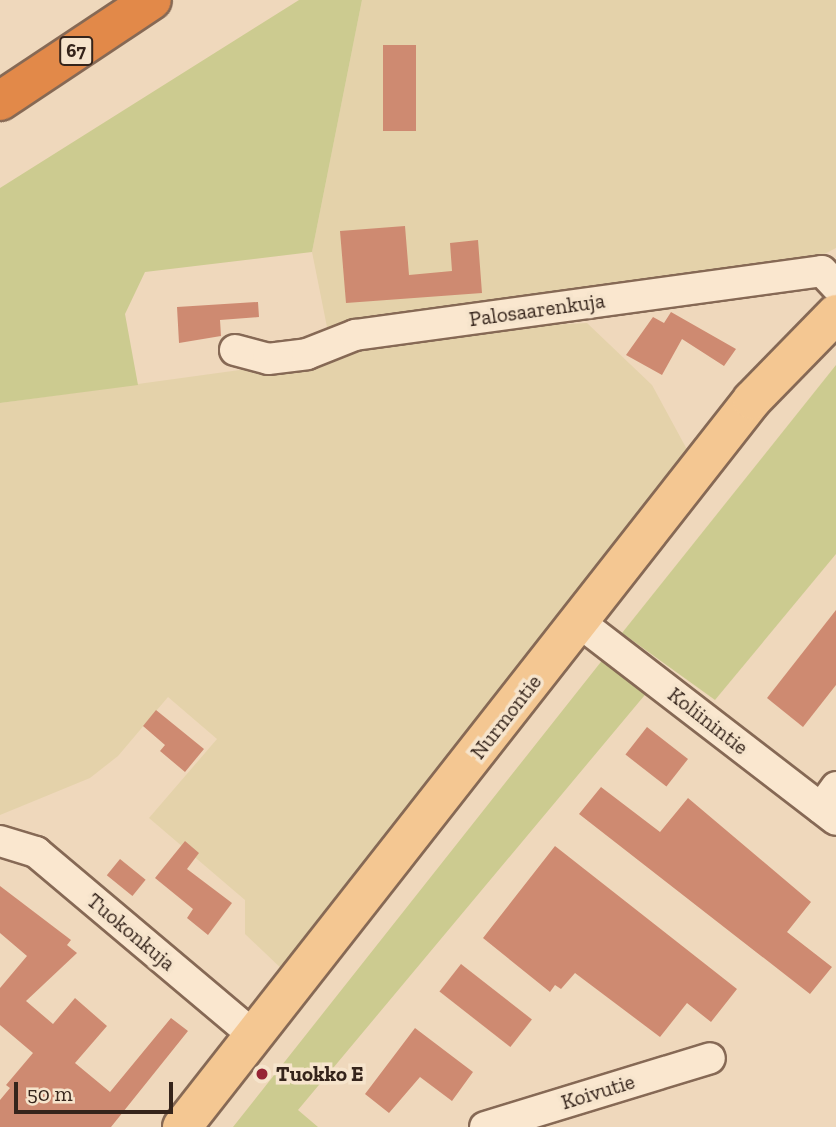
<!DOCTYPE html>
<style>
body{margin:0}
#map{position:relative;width:836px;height:1127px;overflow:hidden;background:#efd8bc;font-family:"Zilla Slab",serif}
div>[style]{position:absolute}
.farmland>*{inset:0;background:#e4d2aa}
.green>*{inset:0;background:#cccb90}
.building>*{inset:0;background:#ce8a71;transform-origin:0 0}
.roads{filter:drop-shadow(2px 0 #866955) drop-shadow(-2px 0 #866955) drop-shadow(0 2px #866955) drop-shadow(0 -2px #866955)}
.minor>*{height:30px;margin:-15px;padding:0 15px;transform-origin:15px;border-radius:15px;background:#fae7cf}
.major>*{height:38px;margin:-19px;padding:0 19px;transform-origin:19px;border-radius:19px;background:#f4c792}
.highway>*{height:38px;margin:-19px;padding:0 19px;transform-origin:19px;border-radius:19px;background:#e28949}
.dots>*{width:19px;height:19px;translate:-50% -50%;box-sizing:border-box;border:4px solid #f6e4cc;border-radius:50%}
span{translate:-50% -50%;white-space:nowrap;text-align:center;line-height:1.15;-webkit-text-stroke:7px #f6e4cc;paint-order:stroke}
.shield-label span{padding:2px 5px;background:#f6e4cc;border:2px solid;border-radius:5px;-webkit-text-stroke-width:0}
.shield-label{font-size:19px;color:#35241b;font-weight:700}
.street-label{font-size:21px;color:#35241b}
.poi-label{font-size:21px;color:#35241b;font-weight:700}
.left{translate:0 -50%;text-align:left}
.scale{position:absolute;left:14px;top:1082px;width:159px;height:32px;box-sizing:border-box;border:4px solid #35241b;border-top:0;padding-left:9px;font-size:21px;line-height:24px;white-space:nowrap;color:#35241b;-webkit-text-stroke:5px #f6e4cc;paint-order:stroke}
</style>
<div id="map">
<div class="farmland">
<i style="clip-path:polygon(362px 0,836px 0,836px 248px,803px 265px,545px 299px,549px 325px,587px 323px,652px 385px,690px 455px,285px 972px,245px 934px,245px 900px,149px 818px,217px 739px,168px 697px,118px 756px,90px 778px,0 815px,0 403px,333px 357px,312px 252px)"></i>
</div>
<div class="green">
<i style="clip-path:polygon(299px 0,362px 0,312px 252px,145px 272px,125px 314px,138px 385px,0 403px,0 188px)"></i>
<i style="clip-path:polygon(836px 365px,836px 554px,715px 700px,622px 633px)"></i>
<i style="clip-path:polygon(604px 658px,649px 690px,298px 1110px,318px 1127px,233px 1127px)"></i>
</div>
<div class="building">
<i style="left:383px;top:45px;width:33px;height:86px"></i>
<i style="clip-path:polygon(405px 226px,409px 275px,452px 271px,450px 243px,478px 240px,482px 293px,346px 303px,340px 231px)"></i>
<i style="clip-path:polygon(258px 302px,259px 317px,220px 320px,221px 336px,179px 343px,177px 307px)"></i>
<i style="clip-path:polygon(671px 312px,736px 349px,724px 366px,682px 339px,662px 375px,626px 355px,653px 317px,664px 323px)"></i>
<i style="clip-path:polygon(836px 610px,836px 685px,803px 727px,767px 698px)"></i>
<i style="clip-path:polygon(156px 710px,204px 749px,185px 772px,160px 751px,165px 745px,143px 726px)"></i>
<i style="left:647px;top:727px;width:52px;height:35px;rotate:38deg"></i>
<i style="clip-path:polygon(601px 787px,660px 832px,688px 798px,811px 902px,787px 932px,832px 967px,810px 994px,579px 814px)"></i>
<i style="clip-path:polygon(185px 841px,199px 853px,187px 869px,232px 903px,208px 935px,187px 918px,193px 909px,155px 878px)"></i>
<i style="clip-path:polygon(555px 846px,737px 989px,711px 1022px,687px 1003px,660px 1037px,575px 973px,561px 989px,555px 985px,550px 992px,483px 938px)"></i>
<i style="left:120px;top:859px;width:33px;height:21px;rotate:39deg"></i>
<i style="clip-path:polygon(0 886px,71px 940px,67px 945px,77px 953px,26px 1001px,53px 1024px,75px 998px,107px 1026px,75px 1063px,110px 1092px,171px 1018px,188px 1031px,111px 1127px,0 1127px,0 1100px,10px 1088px,6px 1085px,33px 1053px,0 1025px,0 988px,27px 956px,0 933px)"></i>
<i style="left:461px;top:964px;width:90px;height:35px;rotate:38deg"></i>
<i style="clip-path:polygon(415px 1028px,473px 1072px,452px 1101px,420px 1077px,389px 1113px,365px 1094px)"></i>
</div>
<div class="roads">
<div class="minor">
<i style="left:235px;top:350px;width:34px;rotate:15deg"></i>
<i style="left:268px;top:359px;width:39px;rotate:-7deg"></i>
<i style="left:307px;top:354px;width:52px;rotate:-21.6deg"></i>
<i style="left:355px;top:335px;width:471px;rotate:-7.8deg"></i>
<i style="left:822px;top:271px;width:21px;rotate:47deg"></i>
<i style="left:579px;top:622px;width:324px;rotate:37.6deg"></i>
<i style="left:821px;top:808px;width:26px;rotate:-54deg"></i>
<i style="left:0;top:841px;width:38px;rotate:17deg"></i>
<i style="left:36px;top:852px;width:287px;rotate:40.1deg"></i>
<i style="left:485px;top:1127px;width:235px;rotate:-17deg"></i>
</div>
<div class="major">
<i style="left:182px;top:1127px;width:924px;rotate:-51.9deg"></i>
<i style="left:752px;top:400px;width:120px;rotate:-45.7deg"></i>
</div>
<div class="highway">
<i style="left:0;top:101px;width:182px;rotate:-33.6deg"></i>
</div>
</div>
<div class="dots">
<i style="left:262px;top:1074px;background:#972435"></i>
</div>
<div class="shield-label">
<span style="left:76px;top:51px">67</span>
</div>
<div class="street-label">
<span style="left:537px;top:310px;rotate:-8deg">Palosaarenkuja</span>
<span style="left:506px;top:717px;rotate:-52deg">Nurmontie</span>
<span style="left:708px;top:721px;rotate:38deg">Koliinintie</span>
<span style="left:131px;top:932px;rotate:40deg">Tuokonkuja</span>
<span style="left:598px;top:1092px;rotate:-17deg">Koivutie</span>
</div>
<div class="poi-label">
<span class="left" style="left:276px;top:1074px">Tuokko E</span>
</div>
<div class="scale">50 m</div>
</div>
